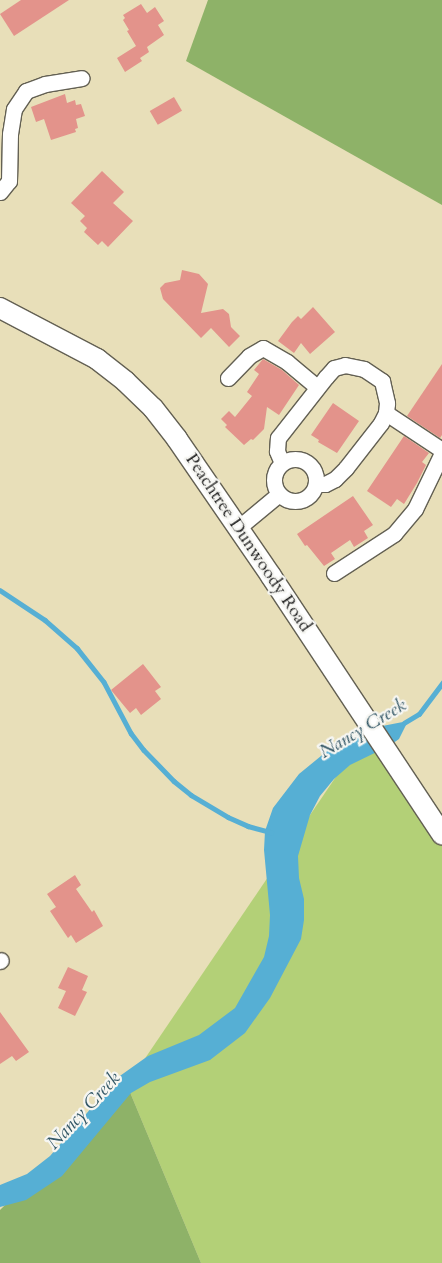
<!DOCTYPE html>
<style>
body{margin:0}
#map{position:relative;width:442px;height:1263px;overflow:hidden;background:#e8dfb9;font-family:Cardo,serif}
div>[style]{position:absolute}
.green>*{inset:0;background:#b3d077}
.forest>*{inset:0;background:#8eb268}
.water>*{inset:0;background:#56afd4}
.stream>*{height:4.5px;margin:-2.25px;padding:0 2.25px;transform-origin:2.25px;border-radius:2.25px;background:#56afd4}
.building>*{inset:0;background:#e3938b;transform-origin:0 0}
.roads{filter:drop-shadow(1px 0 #636053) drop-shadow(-1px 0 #636053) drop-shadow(0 1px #636053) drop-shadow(0 -1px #636053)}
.minor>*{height:15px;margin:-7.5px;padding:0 7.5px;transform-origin:7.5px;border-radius:7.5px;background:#fff}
.minor>.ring{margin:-7.5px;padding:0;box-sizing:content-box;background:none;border:15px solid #fff;border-radius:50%}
.major>*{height:20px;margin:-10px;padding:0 10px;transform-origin:10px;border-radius:10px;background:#fff}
span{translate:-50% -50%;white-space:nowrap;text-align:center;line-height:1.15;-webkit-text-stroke:4.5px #f6f6f2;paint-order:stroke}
.street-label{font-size:18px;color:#1c1c1c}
.water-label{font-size:19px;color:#335766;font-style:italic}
</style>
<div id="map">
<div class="green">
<i style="clip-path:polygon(369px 728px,442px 833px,442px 1263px,201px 1263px,127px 1085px)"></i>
</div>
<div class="forest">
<i style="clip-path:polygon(208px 0,442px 0,442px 205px,186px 61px)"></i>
<i style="clip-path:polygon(127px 1085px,201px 1263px,0 1263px,0 1210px)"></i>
</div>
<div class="water">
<i style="clip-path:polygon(408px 721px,399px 739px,389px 746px,350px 765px,334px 779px,320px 796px,310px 815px,298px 856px,299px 878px,304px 899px,304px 920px,301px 939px,270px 998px,245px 1033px,210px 1060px,150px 1082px,131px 1093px,62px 1176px,26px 1200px,0 1207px,0 1185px,27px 1174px,50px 1156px,117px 1078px,148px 1056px,199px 1035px,235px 1008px,264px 957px,269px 936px,270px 915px,264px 850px,265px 831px,273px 808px,299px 774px,332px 747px,372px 728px)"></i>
</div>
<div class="stream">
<i style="left:0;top:590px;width:54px;rotate:33.7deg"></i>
<i style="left:45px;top:620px;width:43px;rotate:41.2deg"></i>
<i style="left:77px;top:648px;width:43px;rotate:51.5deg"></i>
<i style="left:104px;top:682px;width:58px;rotate:62.1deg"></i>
<i style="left:131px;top:733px;width:21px;rotate:53deg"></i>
<i style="left:144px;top:750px;width:43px;rotate:45.9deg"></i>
<i style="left:174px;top:781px;width:22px;rotate:39deg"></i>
<i style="left:191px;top:795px;width:43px;rotate:30.7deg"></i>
<i style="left:228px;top:817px;width:22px;rotate:24deg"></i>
<i style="left:248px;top:826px;width:24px;rotate:15deg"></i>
<i style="left:404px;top:723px;width:17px;rotate:-31deg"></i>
<i style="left:419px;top:714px;width:39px;rotate:-53deg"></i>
</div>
<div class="building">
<i style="clip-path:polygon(21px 0,69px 0,14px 36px,0 14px)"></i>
<i style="clip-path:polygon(141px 4px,147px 13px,155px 7px,164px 21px,158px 25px,164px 35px,147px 47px,149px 52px,140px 58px,142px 61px,125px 72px,117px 58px,136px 46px,127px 31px,129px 30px,123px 20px,125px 18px,123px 15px)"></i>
<i style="clip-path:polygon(65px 94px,67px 103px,75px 100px,76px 105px,81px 104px,85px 116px,76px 119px,78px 128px,75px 129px,76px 132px,51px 140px,44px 119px,36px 122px,31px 107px)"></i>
<i style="left:174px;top:97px;width:16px;height:28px;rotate:60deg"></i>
<i style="clip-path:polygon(102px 171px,124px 192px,113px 203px,133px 221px,108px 247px,102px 241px,98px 245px,84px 232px,87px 228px,80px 221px,85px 216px,71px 203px)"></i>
<i style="clip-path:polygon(182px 270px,199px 274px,208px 284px,201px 313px,223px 309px,229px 314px,231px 327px,240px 336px,229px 347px,211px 328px,201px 338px,163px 299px,160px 288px,165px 283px,180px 280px)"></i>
<i style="clip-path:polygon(313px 307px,335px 332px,310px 354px,301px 343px,294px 353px,278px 341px,292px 322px,298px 316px,301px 319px)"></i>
<i style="clip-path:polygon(263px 359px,282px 370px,299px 385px,279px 415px,267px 407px,264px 429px,253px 440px,251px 439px,244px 445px,225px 427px,227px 425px,221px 419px,229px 411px,235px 417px,252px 396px,247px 392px,259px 374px,254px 370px)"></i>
<i style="clip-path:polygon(442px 364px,442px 435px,440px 438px,407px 416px)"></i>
<i style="clip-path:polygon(333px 403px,359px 421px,337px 453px,318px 442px,319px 440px,311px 435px)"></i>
<i style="clip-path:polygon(404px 436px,429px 453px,422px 462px,426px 465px,417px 483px,404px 504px,397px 499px,391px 507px,367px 491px)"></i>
<i style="clip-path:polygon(353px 496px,373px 525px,364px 531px,368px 538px,354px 547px,350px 540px,331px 553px,335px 559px,324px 566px,307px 545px,305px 546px,297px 534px)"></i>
<i style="clip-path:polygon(143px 664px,161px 687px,155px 691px,161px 699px,141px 715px,136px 708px,130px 713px,111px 690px)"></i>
<i style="clip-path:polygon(75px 875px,81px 885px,76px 889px,92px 912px,94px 910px,103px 926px,76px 943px,71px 935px,68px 938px,50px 911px,56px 907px,47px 894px)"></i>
<i style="clip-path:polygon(68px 967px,88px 976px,82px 990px,87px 992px,75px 1016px,58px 1008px,66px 991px,58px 988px)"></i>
<i style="clip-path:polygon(0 1012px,29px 1052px,16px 1061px,12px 1056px,0 1064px)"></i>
</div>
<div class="roads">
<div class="minor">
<i style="left:0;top:192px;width:14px;rotate:-51deg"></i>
<i style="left:9px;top:181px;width:47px;rotate:-88.8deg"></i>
<i style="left:10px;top:134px;width:25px;rotate:-81deg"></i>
<i style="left:14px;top:109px;width:22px;rotate:-56deg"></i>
<i style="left:26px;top:91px;width:20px;rotate:-20deg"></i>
<i style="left:45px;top:84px;width:37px;rotate:-9deg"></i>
<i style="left:228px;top:378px;width:30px;rotate:-46deg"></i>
<i style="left:249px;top:356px;width:16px;rotate:-30deg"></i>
<i style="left:263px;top:348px;width:28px;rotate:30deg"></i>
<i style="left:287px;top:362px;width:39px;rotate:40deg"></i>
<i style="left:386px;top:413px;width:67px;rotate:33.5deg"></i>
<i class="ring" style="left:274px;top:459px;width:27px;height:27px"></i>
<i style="left:282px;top:463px;width:13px;rotate:-113deg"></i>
<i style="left:277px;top:451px;width:13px;rotate:-86deg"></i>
<i style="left:278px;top:438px;width:78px;rotate:-51.8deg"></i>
<i style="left:326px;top:377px;width:12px;rotate:-48deg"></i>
<i style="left:334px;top:368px;width:11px;rotate:-15deg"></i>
<i style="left:345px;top:365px;width:19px;rotate:12deg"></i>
<i style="left:364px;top:369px;width:22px;rotate:34deg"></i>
<i style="left:382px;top:381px;width:23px;rotate:77deg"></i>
<i style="left:387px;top:403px;width:10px;rotate:96deg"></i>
<i style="left:386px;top:413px;width:11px;rotate:117deg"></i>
<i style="left:381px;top:423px;width:57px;rotate:127.9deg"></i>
<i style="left:346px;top:468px;width:16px;rotate:135deg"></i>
<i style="left:335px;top:479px;width:11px;rotate:153deg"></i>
<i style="left:325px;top:484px;width:9px;rotate:180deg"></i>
<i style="left:238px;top:528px;width:53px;rotate:-39.7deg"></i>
<i style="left:334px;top:573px;width:72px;rotate:-33deg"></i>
<i style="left:394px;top:534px;width:33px;rotate:-50deg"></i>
<i style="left:415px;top:509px;width:62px;rotate:-64.3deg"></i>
<i style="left:0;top:961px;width:1px;rotate:-45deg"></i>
</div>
<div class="major">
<i style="left:0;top:308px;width:110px;rotate:27.7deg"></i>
<i style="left:97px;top:359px;width:36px;rotate:38deg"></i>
<i style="left:125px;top:381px;width:39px;rotate:44deg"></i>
<i style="left:153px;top:408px;width:39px;rotate:52deg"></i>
<i style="left:177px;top:439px;width:166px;rotate:55.5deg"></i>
<i style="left:271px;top:576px;width:310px;rotate:56.5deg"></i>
</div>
</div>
<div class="street-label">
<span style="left:248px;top:543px;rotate:56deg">Peachtree Dunwoody Road</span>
</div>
<div class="water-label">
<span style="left:363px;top:729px;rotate:-31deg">Nancy Creek</span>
<span style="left:84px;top:1111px;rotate:-47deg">Nancy Creek</span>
</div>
</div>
